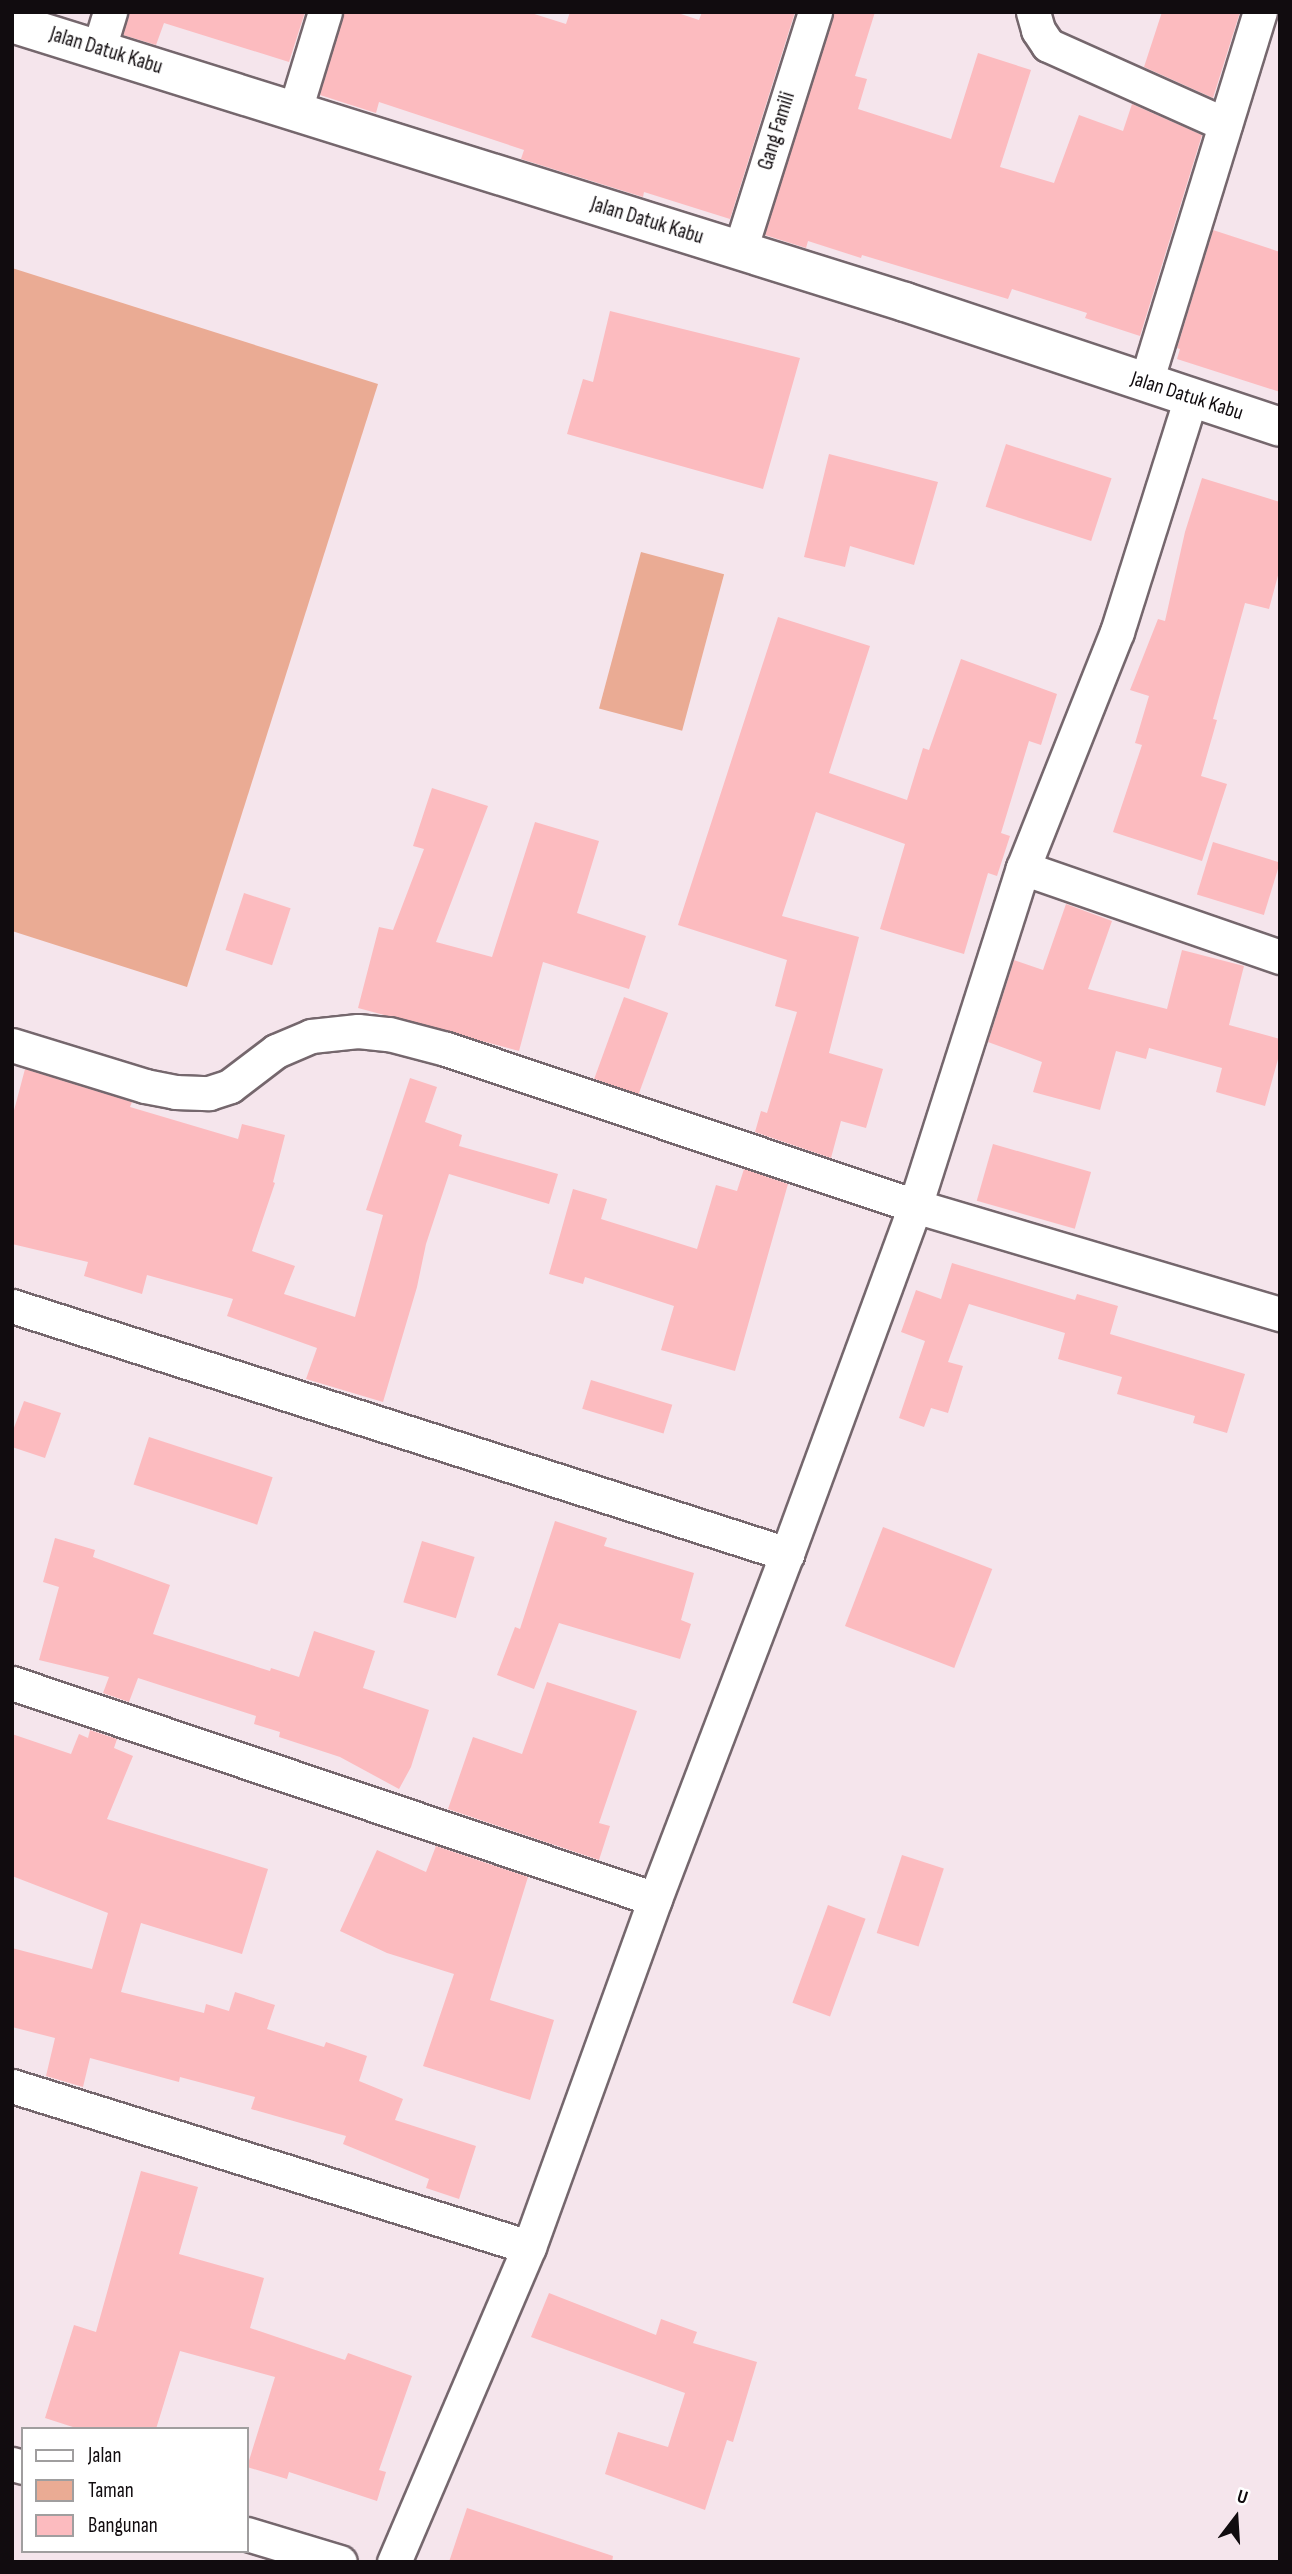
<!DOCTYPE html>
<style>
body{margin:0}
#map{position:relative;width:1292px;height:2574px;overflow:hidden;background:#f5e5ec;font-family:"Sofia Sans Condensed",sans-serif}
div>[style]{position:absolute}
.green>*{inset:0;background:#eaab94;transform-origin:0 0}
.building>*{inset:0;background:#fcbbbf;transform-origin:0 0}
.roads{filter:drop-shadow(2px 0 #75676d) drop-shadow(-2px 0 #75676d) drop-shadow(0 2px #75676d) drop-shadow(0 -2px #75676d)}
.minor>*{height:33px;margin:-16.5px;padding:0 16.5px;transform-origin:16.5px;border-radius:16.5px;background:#fff}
.tertiary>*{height:38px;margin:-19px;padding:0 19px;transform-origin:19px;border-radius:19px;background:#fff}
span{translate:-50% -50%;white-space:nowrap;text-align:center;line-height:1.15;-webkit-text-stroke:6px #fff;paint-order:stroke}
.street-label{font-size:21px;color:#110c0f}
.frame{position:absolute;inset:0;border:14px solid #110c0f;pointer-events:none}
.legend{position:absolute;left:21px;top:2427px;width:228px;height:126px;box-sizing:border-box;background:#fff;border:2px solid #a09e9f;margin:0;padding:9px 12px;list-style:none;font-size:21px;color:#110c0f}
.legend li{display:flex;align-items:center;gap:14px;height:35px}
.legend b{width:35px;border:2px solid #a09e9f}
.north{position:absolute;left:1201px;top:2483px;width:70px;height:70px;-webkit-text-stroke:5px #fff;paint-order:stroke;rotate:17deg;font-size:19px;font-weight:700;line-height:28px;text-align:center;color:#110c0f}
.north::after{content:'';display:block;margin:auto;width:24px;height:32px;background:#110c0f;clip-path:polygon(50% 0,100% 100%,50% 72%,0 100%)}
</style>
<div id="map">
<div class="green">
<i style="clip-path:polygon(12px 268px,378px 384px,187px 987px,12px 931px)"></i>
<i style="left:641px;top:552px;width:86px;height:162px;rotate:15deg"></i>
</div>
<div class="building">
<i style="clip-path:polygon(129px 12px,305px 12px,289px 62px,164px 23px,156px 45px,123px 35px)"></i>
<i style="clip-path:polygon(344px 12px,528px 12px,566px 24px,570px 12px,675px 12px,699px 20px,702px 12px,795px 12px,730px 219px,644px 192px,643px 197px,521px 159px,524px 150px,379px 102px,376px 113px,320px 95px)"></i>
<i style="clip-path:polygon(834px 12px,875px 12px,855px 76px,867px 79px,858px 109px,951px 139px,978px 53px,1031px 70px,1000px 167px,1054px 183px,1079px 115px,1123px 131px,1132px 104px,1202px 135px,1140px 336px,1085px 318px,1087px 313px,1012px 289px,1008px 299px,862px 255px,861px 258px,808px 241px,806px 248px,765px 235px)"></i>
<i style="clip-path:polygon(1162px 12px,1240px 12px,1213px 98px,1144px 67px)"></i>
<i style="clip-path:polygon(1213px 230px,1280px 252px,1280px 392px,1177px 359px,1180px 349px,1177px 348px)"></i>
<i style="clip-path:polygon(610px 311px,800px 358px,763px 489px,567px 434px,583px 379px,593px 382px)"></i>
<i style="left:1006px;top:444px;width:111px;height:66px;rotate:18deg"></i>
<i style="clip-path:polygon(829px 454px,938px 482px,914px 565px,850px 546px,845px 567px,804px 557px)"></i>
<i style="clip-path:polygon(1202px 478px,1280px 502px,1280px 568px,1269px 609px,1245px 603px,1213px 719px,1217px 720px,1201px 776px,1227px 784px,1202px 861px,1113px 832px,1142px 745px,1135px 743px,1149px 696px,1130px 690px,1158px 619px,1165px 621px,1185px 532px)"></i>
<i style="clip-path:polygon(778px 617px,870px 646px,829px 773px,907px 800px,923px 748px,929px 750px,961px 659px,1057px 694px,1041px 745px,1029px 741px,1001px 833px,1010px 836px,997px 876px,988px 873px,964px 954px,880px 929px,905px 844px,816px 812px,782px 916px,859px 937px,829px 1053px,883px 1069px,866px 1128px,841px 1121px,831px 1158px,755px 1132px,761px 1111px,767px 1113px,797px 1012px,775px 1006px,787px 960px,678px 925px)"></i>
<i style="clip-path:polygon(432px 788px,488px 806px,436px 942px,492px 957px,535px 822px,599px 841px,577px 913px,646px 936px,629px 989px,543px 962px,519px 1051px,358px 1008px,379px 927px,393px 930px,424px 849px,413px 846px)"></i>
<i style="left:1213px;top:842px;width:70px;height:55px;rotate:17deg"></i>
<i style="left:244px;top:893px;width:49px;height:60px;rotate:18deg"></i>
<i style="clip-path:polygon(1066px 904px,1112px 921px,1088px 989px,1167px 1009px,1182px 950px,1244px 966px,1229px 1025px,1280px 1039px,1280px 1052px,1265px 1106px,1216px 1092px,1222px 1068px,1149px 1048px,1146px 1059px,1116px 1051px,1100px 1110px,1033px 1092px,1042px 1062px,988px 1042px,1014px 960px,1043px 970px)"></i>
<i style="left:624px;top:997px;width:47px;height:87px;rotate:20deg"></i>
<i style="clip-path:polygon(25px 1069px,132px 1102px,130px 1107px,238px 1139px,242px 1124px,285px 1135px,273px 1182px,275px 1183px,252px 1251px,295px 1266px,284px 1294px,355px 1317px,383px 1215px,366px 1210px,410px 1078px,437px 1087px,425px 1122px,462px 1135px,459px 1146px,558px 1174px,549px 1204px,449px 1174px,426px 1244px,417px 1287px,383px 1402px,306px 1379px,317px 1348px,227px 1316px,233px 1299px,147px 1275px,142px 1294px,84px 1276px,88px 1262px,12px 1244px,12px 1118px)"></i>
<i style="left:993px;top:1144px;width:102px;height:59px;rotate:16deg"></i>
<i style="clip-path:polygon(744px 1169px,788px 1184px,735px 1371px,661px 1350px,674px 1306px,585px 1277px,583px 1284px,549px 1274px,573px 1189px,607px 1199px,601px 1219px,697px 1249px,716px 1185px,737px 1191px)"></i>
<i style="clip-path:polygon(952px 1263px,1075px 1300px,1077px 1294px,1118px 1306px,1110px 1334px,1245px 1374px,1227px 1433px,1193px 1423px,1195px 1416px,1117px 1394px,1122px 1377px,1058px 1359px,1065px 1333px,969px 1304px,948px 1362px,963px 1366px,948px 1413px,931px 1408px,924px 1427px,899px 1418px,925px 1341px,901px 1332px,916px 1290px,941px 1299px)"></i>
<i style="left:591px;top:1380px;width:85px;height:30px;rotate:17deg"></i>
<i style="clip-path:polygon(24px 1401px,61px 1413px,45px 1458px,12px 1447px,12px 1433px)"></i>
<i style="left:149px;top:1437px;width:130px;height:50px;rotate:18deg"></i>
<i style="clip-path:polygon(555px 1521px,607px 1538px,604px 1546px,694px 1573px,681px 1620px,691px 1624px,680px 1659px,559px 1623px,534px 1689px,497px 1675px,515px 1627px,520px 1629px)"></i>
<i style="left:883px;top:1527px;width:117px;height:106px;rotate:21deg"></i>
<i style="clip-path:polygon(55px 1538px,95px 1550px,93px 1557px,170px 1585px,153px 1634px,270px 1671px,271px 1668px,299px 1677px,314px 1631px,375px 1651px,363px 1688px,429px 1710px,411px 1767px,399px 1789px,340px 1757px,279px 1737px,280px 1732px,254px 1724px,256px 1716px,138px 1678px,129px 1702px,103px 1693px,109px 1677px,39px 1660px,59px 1587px,43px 1582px)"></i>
<i style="left:422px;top:1541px;width:55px;height:64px;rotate:17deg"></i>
<i style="clip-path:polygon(547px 1682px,637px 1711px,599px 1823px,610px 1826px,599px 1860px,448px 1809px,473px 1737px,522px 1754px)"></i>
<i style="clip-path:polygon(90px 1730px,117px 1739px,114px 1748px,133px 1756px,107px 1819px,268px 1869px,242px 1954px,141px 1923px,121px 1992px,204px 2013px,206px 2004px,229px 2011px,235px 1992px,275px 2005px,267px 2029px,324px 2047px,326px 2042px,367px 2056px,359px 2081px,403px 2099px,395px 2120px,476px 2146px,459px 2199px,426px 2188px,429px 2179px,343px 2144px,346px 2136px,251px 2109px,255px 2097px,180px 2077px,179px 2082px,90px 2058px,83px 2087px,46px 2076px,55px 2038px,12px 2027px,12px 1948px,92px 1969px,108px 1913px,12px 1876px,12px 1734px,71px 1754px,79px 1734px,88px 1738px)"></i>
<i style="clip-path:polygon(436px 1846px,528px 1877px,490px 2000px,554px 2020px,530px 2100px,423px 2066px,454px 1974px,387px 1953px,340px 1931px,377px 1850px,426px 1872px)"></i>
<i style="left:902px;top:1855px;width:44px;height:82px;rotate:18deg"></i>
<i style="left:828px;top:1905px;width:40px;height:104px;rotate:20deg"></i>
<i style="clip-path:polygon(141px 2171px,198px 2187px,179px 2254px,264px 2278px,250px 2328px,345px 2360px,348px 2353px,412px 2376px,379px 2470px,386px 2472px,377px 2501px,289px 2472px,287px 2479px,247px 2467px,275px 2377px,180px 2351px,156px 2429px,79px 2429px,45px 2418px,74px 2325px,96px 2332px)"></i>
<i style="clip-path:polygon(549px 2293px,656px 2335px,661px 2319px,697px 2332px,693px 2343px,757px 2362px,733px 2442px,727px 2440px,705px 2510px,605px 2474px,618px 2432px,668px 2447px,685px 2393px,531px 2337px)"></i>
<i style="clip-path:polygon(467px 2508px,613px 2556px,612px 2562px,449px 2562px)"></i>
</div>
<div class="roads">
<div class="minor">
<i style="left:1033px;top:12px;width:19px;rotate:74deg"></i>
<i style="left:1038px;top:30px;width:18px;rotate:56deg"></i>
<i style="left:1048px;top:45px;width:194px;rotate:24.1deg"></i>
<i style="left:99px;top:48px;width:38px;rotate:-73deg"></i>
<i style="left:295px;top:110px;width:102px;rotate:-73deg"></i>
<i style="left:740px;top:250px;width:250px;rotate:-72.5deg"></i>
<i style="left:1146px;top:382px;width:387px;rotate:-72.9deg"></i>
<i style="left:1023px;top:868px;width:272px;rotate:19.1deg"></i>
<i style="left:12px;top:1045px;width:139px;rotate:17.1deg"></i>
<i style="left:145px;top:1086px;width:31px;rotate:11deg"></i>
<i style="left:175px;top:1092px;width:34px;rotate:2deg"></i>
<i style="left:209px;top:1093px;width:22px;rotate:-18deg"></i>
<i style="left:230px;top:1086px;width:58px;rotate:-37.3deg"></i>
<i style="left:276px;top:1051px;width:38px;rotate:-23deg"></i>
<i style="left:311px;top:1036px;width:47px;rotate:-6.1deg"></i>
<i style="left:358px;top:1031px;width:31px;rotate:6deg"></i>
<i style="left:389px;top:1034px;width:59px;rotate:14.7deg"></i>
<i style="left:446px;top:1049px;width:495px;rotate:18.5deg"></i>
<i style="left:915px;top:1206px;width:381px;rotate:16.5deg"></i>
<i style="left:12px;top:1306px;width:814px;rotate:17.74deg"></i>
<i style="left:12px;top:1683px;width:678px;rotate:18.57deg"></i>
<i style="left:12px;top:2086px;width:541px;rotate:17.3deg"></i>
<i style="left:12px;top:2464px;width:11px;rotate:15deg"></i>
<i style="left:247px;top:2534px;width:97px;rotate:16.8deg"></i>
<i style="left:394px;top:2562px;width:343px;rotate:-66.8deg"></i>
<i style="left:529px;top:2247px;width:370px;rotate:-70.1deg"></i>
<i style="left:655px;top:1899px;width:369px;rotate:-69.1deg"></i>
<i style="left:787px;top:1554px;width:371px;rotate:-69.8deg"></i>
<i style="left:915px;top:1206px;width:355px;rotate:-72.3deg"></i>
<i style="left:1023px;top:868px;width:254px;rotate:-68.3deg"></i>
<i style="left:1117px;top:632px;width:246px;rotate:-72.5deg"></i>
</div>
<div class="tertiary">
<i style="left:12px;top:23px;width:936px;rotate:17.35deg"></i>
<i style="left:905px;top:302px;width:395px;rotate:18.4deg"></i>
</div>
</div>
<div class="street-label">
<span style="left:106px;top:51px;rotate:17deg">Jalan Datuk Kabu</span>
<span style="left:777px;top:131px;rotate:-73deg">Gang Famili</span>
<span style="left:647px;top:221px;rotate:17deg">Jalan Datuk Kabu</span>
<span style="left:1187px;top:396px;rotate:18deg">Jalan Datuk Kabu</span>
</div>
<div class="frame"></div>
<ul class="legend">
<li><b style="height:9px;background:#fff"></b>Jalan</li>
<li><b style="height:19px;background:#eaab94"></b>Taman</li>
<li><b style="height:19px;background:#fcbbbf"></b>Bangunan</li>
</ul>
<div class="north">U</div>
</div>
